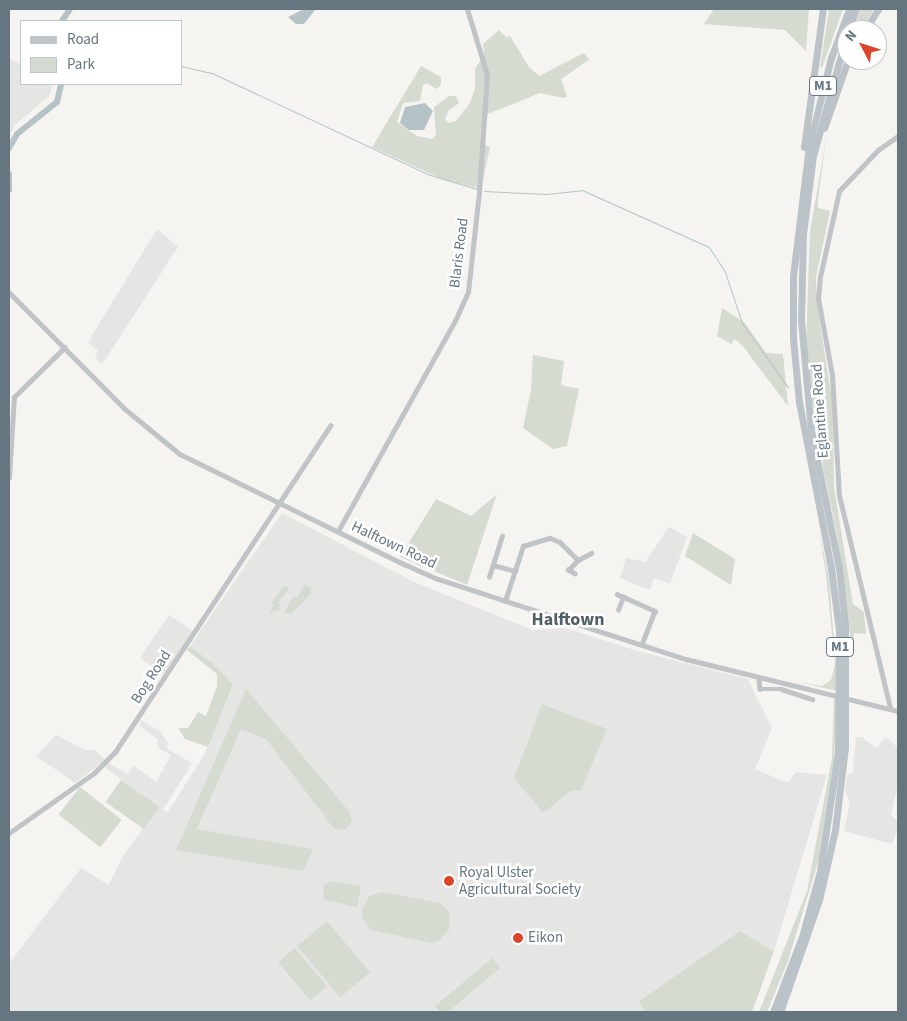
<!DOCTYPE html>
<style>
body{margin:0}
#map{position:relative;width:907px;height:1021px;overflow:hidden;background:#f5f4f1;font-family:"Source Sans 3",sans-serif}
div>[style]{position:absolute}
.built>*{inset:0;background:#e5e6e4;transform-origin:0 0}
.green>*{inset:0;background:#d6dbd2;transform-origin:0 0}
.water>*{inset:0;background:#b6c3c6}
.stream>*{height:1px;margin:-0.5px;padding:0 0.5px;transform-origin:0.5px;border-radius:0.5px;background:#b6c3c6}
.river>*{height:6px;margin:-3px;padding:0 3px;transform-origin:3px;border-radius:3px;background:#b6c3c6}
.minor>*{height:4.5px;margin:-2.25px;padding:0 2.25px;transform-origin:2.25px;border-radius:2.25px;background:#c0c4c7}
.highway>*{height:7px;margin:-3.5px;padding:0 3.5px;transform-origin:3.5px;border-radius:3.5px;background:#bcc3c8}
.dots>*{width:14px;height:14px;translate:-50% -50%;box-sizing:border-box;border:2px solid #fff;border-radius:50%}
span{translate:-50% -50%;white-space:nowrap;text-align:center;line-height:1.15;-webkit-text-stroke:5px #fff;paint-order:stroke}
.shield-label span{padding:1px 4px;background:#fff;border:1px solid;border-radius:4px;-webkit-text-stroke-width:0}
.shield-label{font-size:14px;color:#657681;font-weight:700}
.street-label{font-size:15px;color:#657681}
.poi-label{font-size:15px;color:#657681}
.left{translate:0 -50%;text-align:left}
.quarter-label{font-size:18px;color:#525f66;font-weight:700}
.frame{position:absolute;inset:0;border:10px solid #657681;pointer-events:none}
.legend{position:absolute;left:20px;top:20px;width:162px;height:65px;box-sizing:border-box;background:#fff;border:1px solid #c1c8cd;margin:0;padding:6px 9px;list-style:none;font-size:15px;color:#657681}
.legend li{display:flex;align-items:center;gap:10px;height:25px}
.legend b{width:25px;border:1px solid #c1c8cd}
.north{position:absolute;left:837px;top:20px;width:50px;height:50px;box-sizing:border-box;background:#fff;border:1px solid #c1c8cd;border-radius:50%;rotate:310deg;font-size:14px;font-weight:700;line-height:20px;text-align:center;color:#657681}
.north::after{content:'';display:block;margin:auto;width:18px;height:22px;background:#db462b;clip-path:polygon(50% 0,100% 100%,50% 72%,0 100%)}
</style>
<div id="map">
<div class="built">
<i style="clip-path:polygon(9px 58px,21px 65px,21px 84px,53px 84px,49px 96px,15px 125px,9px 137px)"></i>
<i style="clip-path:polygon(157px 229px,178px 247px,103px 363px,99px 362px,95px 358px,98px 351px,88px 342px)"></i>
<i style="clip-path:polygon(282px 513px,412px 581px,533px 630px,566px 628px,634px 650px,748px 679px,772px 728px,755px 769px,788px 783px,796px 772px,827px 775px,774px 951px,740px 931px,639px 1001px,645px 1012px,9px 1012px,9px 964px,81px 868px,109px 885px,123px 856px,158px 807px,104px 767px,108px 762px,127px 774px,134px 766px,156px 782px,171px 755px,157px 748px,158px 739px,140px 727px,141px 720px,161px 732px,168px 743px,167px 749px,192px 763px,163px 810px,168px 812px,204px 755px,233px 684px,211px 662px,190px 646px)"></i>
<i style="clip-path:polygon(669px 527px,687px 537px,670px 584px,654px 578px,650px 590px,620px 578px,626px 558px,645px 562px)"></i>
<i style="left:169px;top:615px;width:29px;height:52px;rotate:34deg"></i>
<i style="clip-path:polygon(56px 735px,85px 750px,95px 750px,105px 760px,75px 783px,36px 756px)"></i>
<i style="clip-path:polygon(856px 737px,862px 737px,876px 748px,886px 737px,898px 748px,898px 784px,891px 815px,898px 822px,898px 827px,892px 844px,844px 831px,850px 802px,845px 792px,847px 775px,853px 772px)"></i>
</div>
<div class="green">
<i style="clip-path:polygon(714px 9px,809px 9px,806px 51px,785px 30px,704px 24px)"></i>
<i style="clip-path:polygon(829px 9px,843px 9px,822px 68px,820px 67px)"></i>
<i style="clip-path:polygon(861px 9px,874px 9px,861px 30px,853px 30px)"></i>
<i style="clip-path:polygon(499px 30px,506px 37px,510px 36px,529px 67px,539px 76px,584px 53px,589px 60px,561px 79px,567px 97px,564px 98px,540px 93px,483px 116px,484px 145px,490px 147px,481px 189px,442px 179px,372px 147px,421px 66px,441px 77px,441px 85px,436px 89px,427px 83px,423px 85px,420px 101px,403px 103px,397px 122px,417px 136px,432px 139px,436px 135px,434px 107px,449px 96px,456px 96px,459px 103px,449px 110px,445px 119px,449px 123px,456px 121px,470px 103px,475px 88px,475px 69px,484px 54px,483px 44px)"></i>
<i style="clip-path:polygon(827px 134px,818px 198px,818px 208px,830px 211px,816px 277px,817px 304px,833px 405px,834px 487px,853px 604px,864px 612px,866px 634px,854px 633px,852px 651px,837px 535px,823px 468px,821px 427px,811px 398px,806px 346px,810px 231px)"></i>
<i style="clip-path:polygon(722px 308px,744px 322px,766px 353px,783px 354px,788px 406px,742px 345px,734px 339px,732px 344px,717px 336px)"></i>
<i style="clip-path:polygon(533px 355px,564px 361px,561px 385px,579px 389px,567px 446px,553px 449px,523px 428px,531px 389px)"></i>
<i style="clip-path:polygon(497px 494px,467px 585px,400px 557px,436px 499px,471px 516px)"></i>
<i style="clip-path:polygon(819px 531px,829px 578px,838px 691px,802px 683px,822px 686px,831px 680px,835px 664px,826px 574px)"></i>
<i style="clip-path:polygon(693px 533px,735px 559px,731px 585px,685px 556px)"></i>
<i style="clip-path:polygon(305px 584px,311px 589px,311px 594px,291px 614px,285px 613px,288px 604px,294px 596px,297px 598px)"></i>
<i style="clip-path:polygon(285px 585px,289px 589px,279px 601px,280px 610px,269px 613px,274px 605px,271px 603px)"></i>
<i style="clip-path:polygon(190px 646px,211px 662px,233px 684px,208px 747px,185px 739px,178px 728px,188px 728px,198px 712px,206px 716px,217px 686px,217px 674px,187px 650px)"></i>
<i style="clip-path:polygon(246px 689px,349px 811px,352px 821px,345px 830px,334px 829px,266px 739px,241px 729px,197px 829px,313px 849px,303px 871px,176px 850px)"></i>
<i style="clip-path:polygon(834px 698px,837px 698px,834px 761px,819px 859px,788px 961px,767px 1012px,759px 1012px,807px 891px,832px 758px)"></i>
<i style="clip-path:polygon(542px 704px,607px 729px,581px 790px,571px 791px,543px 813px,514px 778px)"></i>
<i style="left:121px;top:780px;width:47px;height:27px;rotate:35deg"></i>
<i style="left:80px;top:787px;width:53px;height:35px;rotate:38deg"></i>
<i style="clip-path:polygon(329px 881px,361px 886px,357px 907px,323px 900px,324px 885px)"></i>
<i style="clip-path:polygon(382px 892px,441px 903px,450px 913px,449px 930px,439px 941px,432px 943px,370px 930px,362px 917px,362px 910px,369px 896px)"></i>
<i style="left:327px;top:921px;width:67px;height:39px;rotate:50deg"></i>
<i style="clip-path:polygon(740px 931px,774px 951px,752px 1012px,645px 1012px,639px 1001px)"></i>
<i style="left:295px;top:948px;width:50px;height:22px;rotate:50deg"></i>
<i style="clip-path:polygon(492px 958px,500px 968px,448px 1012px,440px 1012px,435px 1006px)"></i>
</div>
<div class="water">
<i style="clip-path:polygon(304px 9px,316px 9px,304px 24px,296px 24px,288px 17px)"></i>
<i style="clip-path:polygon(425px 103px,433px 111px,424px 130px,409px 130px,400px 123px,405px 107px)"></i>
</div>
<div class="stream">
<i style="left:181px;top:66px;width:32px;rotate:13deg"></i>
<i style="left:212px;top:73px;width:241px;rotate:25.1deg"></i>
<i style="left:430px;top:175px;width:49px;rotate:16.6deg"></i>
<i style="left:484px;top:191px;width:62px;rotate:2.8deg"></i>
<i style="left:546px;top:194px;width:36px;rotate:-6deg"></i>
<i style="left:582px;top:190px;width:139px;rotate:24.2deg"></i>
<i style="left:709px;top:247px;width:30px;rotate:57deg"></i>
<i style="left:725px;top:272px;width:54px;rotate:71.6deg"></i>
<i style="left:742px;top:323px;width:79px;rotate:54.3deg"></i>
</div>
<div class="river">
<i style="left:62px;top:21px;width:14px;rotate:-56deg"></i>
<i style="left:9px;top:148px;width:16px;rotate:-60deg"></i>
<i style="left:17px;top:134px;width:51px;rotate:-38.7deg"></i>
<i style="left:57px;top:102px;width:18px;rotate:-77deg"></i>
<i style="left:9px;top:174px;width:16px;rotate:90deg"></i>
</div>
<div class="minor">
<i style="left:9px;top:292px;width:163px;rotate:45.2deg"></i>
<i style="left:124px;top:408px;width:72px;rotate:39.4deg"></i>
<i style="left:180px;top:454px;width:250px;rotate:26.2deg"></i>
<i style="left:404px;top:564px;width:37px;rotate:24deg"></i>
<i style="left:438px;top:579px;width:261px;rotate:17.9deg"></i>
<i style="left:686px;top:659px;width:218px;rotate:13.8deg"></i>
<i style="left:9px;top:478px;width:81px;rotate:-86.5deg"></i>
<i style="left:14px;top:397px;width:71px;rotate:-44.4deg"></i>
<i style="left:338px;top:531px;width:240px;rotate:-60.9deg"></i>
<i style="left:455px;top:321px;width:32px;rotate:-66deg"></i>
<i style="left:468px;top:292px;width:101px;rotate:-83.7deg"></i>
<i style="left:479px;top:192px;width:117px;rotate:-86.1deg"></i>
<i style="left:487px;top:75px;width:69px;rotate:-106.9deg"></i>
<i style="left:493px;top:565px;width:23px;rotate:15deg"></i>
<i style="left:575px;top:574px;width:8px;rotate:-150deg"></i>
<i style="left:568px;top:570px;width:14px;rotate:-45deg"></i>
<i style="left:489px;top:577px;width:43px;rotate:-72.4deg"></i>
<i style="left:617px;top:594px;width:42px;rotate:24.1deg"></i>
<i style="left:655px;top:611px;width:36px;rotate:111deg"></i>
<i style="left:505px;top:601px;width:58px;rotate:-71.9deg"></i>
<i style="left:523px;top:546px;width:28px;rotate:-17deg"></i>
<i style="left:550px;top:538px;width:11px;rotate:22deg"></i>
<i style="left:560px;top:542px;width:25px;rotate:45deg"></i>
<i style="left:578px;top:560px;width:15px;rotate:-28deg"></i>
<i style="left:618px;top:610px;width:14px;rotate:-69deg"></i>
<i style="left:759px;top:678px;width:11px;rotate:85deg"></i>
<i style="left:760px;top:689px;width:21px"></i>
<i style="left:781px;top:689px;width:33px;rotate:18deg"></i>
<i style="left:890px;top:708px;width:218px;rotate:-103.5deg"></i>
<i style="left:839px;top:496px;width:121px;rotate:-93.3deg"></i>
<i style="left:832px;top:375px;width:77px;rotate:-100.4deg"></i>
<i style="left:818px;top:299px;width:22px;rotate:-85deg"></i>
<i style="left:820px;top:277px;width:88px;rotate:-77.5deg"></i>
<i style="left:839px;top:191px;width:57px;rotate:-46.4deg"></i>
<i style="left:878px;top:150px;width:24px;rotate:-35deg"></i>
<i style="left:9px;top:833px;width:104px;rotate:-35.2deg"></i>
<i style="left:94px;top:773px;width:30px;rotate:-45deg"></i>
<i style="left:115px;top:752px;width:391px;rotate:-56.6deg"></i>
</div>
<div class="highway">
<i style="left:848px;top:30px;width:22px;rotate:-69deg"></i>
<i style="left:865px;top:30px;width:25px;rotate:-58deg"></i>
<i style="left:824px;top:128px;width:72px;rotate:-70.6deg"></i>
<i style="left:804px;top:147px;width:139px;rotate:-82.2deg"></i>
<i style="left:773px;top:1012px;width:80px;rotate:-68.9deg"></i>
<i style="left:802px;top:937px;width:68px;rotate:-74.7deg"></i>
<i style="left:820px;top:871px;width:120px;rotate:-81.4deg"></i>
<i style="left:838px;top:752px;width:122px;rotate:-89.5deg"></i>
<i style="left:839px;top:630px;width:63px;rotate:-97.4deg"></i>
<i style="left:831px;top:568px;width:169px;rotate:-100.9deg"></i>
<i style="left:799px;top:402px;width:63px;rotate:-95.4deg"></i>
<i style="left:793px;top:339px;width:63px;rotate:-90deg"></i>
<i style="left:793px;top:276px;width:131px;rotate:-83deg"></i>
<i style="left:809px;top:146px;width:91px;rotate:-76deg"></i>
<i style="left:831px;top:58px;width:52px;rotate:-69.8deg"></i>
<i style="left:780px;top:1012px;width:119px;rotate:-70.8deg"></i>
<i style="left:819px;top:900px;width:72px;rotate:-77.1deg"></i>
<i style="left:835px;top:830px;width:84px;rotate:-83.1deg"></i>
<i style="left:845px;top:747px;width:123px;rotate:-90deg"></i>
<i style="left:845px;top:624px;width:56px;rotate:-96.1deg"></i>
<i style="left:839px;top:568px;width:141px;rotate:-101.5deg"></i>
<i style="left:811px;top:430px;width:110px;rotate:-95.2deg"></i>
<i style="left:801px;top:320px;width:86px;rotate:-88.7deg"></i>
<i style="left:803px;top:234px;width:79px;rotate:-82.7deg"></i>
<i style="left:813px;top:156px;width:128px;rotate:-74.5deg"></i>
</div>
<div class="dots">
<i style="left:449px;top:881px;background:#db462b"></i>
<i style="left:518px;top:938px;background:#db462b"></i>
</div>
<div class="shield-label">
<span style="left:823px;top:86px">M1</span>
<span style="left:840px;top:647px">M1</span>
</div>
<div class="street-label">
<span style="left:459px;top:253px;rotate:-83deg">Blaris Road</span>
<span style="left:820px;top:411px;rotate:-94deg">Eglantine Road</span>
<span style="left:394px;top:545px;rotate:25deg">Halftown Road</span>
<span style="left:151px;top:677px;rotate:-57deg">Bog Road</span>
</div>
<div class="poi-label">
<span class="left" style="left:459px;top:881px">Royal Ulster<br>Agricultural Society</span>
<span class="left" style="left:528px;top:938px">Eikon</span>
</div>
<div class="quarter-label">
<span style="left:568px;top:620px">Halftown</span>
</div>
<div class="frame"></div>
<ul class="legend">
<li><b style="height:6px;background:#c0c4c7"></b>Road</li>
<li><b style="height:14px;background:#d6dbd2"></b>Park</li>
</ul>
<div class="north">N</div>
</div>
